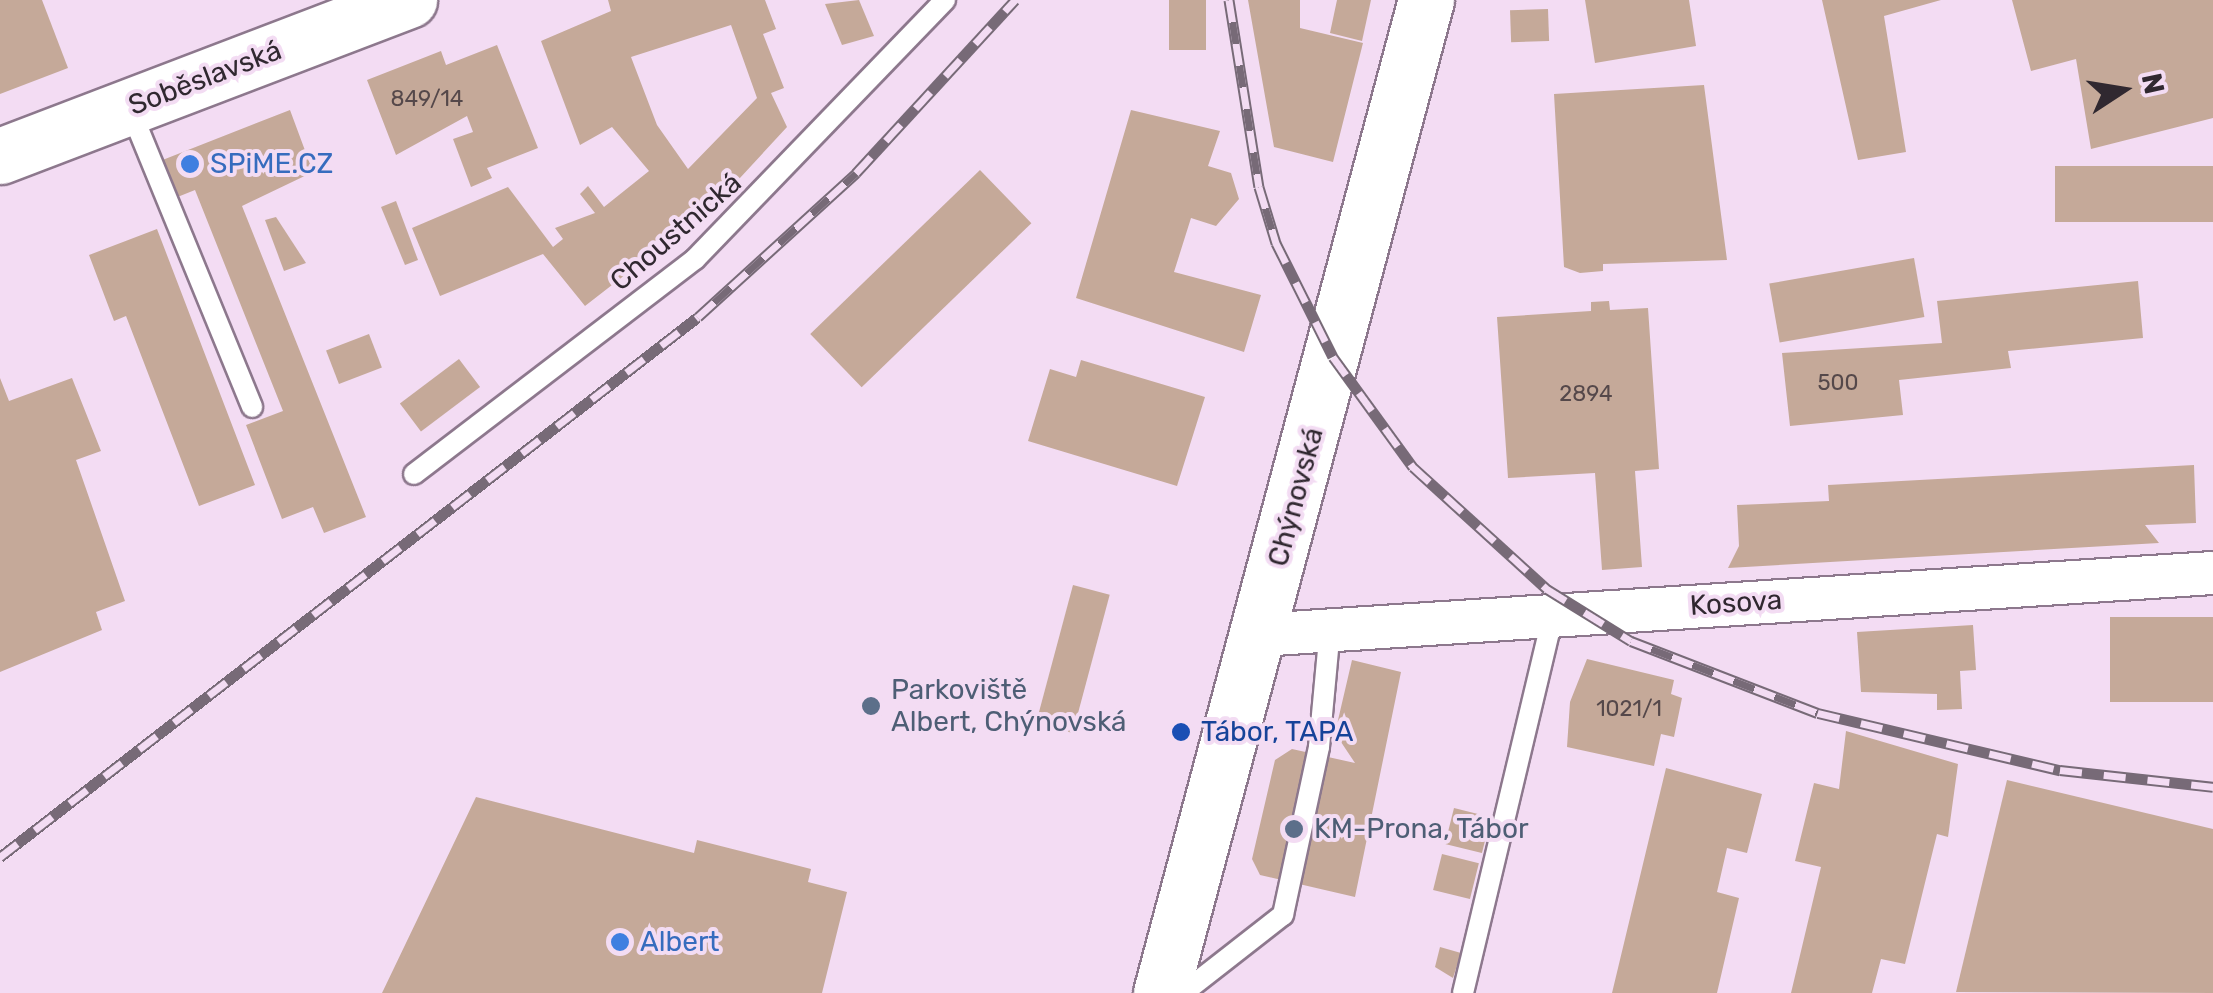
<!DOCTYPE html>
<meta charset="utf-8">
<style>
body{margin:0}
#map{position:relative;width:2213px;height:993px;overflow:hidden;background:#f3dcf3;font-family:Rubik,sans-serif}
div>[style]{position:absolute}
.building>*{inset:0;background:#c5a999;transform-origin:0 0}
.roads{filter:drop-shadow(2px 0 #8d788d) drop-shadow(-2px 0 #8d788d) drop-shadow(0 2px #8d788d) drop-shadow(0 -2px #8d788d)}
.service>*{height:20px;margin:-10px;padding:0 10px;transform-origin:10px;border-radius:10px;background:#fff}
.minor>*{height:42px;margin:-21px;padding:0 21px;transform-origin:21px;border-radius:21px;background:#fff}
.secondary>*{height:55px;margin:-27.5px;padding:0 27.5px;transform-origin:27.5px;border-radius:27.5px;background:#fff}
.rail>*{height:11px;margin-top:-5.5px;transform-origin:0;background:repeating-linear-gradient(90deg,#f3dcf3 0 22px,#776a77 0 44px);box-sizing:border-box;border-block:2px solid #776a77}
.dots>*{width:28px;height:28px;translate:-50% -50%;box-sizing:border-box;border:5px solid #f3dcf3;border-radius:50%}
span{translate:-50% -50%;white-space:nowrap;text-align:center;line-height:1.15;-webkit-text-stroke:8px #f3dcf3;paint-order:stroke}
.number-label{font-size:22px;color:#55484a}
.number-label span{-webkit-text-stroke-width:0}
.street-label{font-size:28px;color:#302830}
.shop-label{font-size:28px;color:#366cbe}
.left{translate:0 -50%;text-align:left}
.service-label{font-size:28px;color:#4e5e75}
.transit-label{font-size:28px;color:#164399}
.north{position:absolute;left:2073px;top:40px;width:100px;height:100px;-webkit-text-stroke:8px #f3dcf3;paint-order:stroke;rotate:78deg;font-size:28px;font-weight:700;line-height:40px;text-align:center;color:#302830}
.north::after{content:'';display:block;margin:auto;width:35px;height:45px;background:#302830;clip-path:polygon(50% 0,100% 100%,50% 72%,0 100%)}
</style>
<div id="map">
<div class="building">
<i style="clip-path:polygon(0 0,42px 0,68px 68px,0 94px)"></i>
<i style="clip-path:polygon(evenodd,608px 0,765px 0,776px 29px,763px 34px,784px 88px,771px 93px,787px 127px,715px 205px,585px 306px,543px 254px,440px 296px,412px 228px,508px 187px,553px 247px,563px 239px,555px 228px,595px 213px,580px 194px,588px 186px,604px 207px,649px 171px,612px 127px,580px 145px,541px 41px,611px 11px,608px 0,731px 25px,757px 98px,688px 169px,657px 125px,631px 57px,731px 25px)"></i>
<i style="clip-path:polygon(859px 0,874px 36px,842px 45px,825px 4px)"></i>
<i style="left:1169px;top:0;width:37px;height:50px"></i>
<i style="clip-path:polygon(1248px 0,1300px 0,1300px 28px,1363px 43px,1333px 162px,1274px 147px)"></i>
<i style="clip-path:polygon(1337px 0,1371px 0,1362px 41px,1330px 33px)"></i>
<i style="clip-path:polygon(1585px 0,1689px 0,1696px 46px,1595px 63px)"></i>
<i style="clip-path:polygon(1822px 0,1941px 0,1884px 16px,1906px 152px,1858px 160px)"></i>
<i style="clip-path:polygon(2012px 0,2213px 0,2213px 118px,2091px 149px,2076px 59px,2031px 71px)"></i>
<i style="left:1548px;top:9px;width:32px;height:38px;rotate:88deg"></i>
<i style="clip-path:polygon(497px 45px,538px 148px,487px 168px,492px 178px,471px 187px,453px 139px,473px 132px,467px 116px,396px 155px,367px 80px,441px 51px,446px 65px)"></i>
<i style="clip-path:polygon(1704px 85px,1727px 260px,1603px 264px,1603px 271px,1580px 273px,1564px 267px,1554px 94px)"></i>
<i style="clip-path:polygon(290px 110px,313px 172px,242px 206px,366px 517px,324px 533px,313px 507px,282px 519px,246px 425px,283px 411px,195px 190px,175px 198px,160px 161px)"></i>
<i style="clip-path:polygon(1131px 110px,1220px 131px,1208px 166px,1231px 173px,1239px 199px,1216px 226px,1191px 218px,1174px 272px,1261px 295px,1244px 352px,1076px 298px)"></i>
<i style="left:2213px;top:166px;width:56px;height:158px;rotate:90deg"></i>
<i style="left:980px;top:170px;width:74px;height:236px;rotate:46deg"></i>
<i style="clip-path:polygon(396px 201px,418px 260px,405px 265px,381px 207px)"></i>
<i style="clip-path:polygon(276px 217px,306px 263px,284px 271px,265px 220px)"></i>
<i style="clip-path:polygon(157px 229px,255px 485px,199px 506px,126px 316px,114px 321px,89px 255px)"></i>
<i style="left:1914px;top:258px;width:60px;height:147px;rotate:80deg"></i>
<i style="clip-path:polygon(2138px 281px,2143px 338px,2008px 351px,2011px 368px,1899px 380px,1903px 415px,1790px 426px,1782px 353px,1942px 343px,1937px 301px)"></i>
<i style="clip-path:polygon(1609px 301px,1610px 310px,1648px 308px,1659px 469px,1635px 471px,1642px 567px,1602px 570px,1595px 473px,1508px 478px,1497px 317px,1591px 311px,1591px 302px)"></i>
<i style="left:369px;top:334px;width:36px;height:46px;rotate:69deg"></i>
<i style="left:459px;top:359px;width:35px;height:74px;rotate:53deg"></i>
<i style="clip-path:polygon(1081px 360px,1205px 397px,1177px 486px,1028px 441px,1050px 369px,1076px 377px)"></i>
<i style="clip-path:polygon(0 378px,9px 401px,72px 378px,101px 451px,76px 460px,125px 601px,96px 612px,102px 630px,0 672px)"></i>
<i style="clip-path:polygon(2194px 465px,2196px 523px,2145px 525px,2159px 543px,1728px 568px,1739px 546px,1737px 505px,1829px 501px,1828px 485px)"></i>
<i style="left:1073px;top:585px;width:38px;height:143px;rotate:15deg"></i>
<i style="left:2213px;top:617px;width:85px;height:103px;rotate:90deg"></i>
<i style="clip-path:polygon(1973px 625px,1976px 670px,1960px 671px,1962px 709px,1937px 710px,1937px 694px,1861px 692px,1857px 632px)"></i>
<i style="clip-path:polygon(1587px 659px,1674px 680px,1671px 694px,1682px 698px,1674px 737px,1661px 734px,1654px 766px,1567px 747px,1570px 702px)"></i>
<i style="clip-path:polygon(1352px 660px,1401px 672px,1355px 897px,1260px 875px,1252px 859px,1275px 760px,1292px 749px,1355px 763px,1335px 733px)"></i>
<i style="clip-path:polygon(1846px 731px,1958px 764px,1948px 837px,1937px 834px,1905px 964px,1881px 959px,1872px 993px,1791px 993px,1821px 867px,1795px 861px,1814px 783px,1839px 789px)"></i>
<i style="clip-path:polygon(1666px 768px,1762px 794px,1747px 853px,1727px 848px,1717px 892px,1739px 898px,1717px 993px,1612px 993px)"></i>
<i style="clip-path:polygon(2007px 780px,2213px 829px,2213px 993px,1956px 992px)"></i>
<i style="clip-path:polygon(476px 797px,694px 853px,697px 840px,811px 869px,808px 882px,847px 892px,822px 993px,382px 993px)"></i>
<i style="left:1454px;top:808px;width:38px;height:37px;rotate:14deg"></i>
<i style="left:1442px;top:854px;width:38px;height:37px;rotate:14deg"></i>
<i style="clip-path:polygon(1440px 947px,1461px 953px,1453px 978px,1435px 967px)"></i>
</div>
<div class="roads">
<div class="service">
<i style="left:130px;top:109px;width:322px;rotate:67.7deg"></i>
<i style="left:414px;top:474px;width:354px;rotate:-37.4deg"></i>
<i style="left:695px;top:259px;width:360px;rotate:-46deg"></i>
<i style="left:1183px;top:993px;width:127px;rotate:-38deg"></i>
<i style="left:1283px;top:915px;width:172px;rotate:-77.9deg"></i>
<i style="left:1319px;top:747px;width:120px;rotate:-84.7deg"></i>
<i style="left:1463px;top:993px;width:388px;rotate:-76.6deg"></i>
</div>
<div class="minor">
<i style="left:1259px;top:635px;width:956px;rotate:-3.72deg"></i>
</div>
<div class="secondary">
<i style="left:0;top:156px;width:438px;rotate:-20.9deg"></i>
<i style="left:1161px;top:993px;width:1028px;rotate:-75.06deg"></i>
</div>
</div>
<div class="rail">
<i style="left:1229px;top:0;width:189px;rotate:80.9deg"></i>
<i style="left:1259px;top:187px;width:59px;rotate:73.1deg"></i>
<i style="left:1276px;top:243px;width:127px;rotate:63.4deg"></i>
<i style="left:1333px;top:357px;width:136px;rotate:54deg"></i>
<i style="left:1413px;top:467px;width:181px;rotate:42.3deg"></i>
<i style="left:1547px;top:589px;width:99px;rotate:31.8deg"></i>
<i style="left:1631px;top:641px;width:200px;rotate:21.1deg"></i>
<i style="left:1818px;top:713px;width:249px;rotate:13.3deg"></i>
<i style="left:2060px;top:770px;width:154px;rotate:6.3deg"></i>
<i style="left:0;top:857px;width:882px;rotate:-37.73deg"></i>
<i style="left:698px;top:317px;width:214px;rotate:-42.3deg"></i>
<i style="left:856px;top:173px;width:235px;rotate:-47.4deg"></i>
</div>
<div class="dots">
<i style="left:190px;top:164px;background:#3f7fe0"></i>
<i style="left:871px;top:706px;background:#5c6f8a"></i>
<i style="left:1181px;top:732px;background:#1a4fb4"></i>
<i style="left:1294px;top:829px;background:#5c6f8a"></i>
<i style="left:620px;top:942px;background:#3f7fe0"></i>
</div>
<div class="number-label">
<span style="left:427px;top:99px">849/14</span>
<span style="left:1838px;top:383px">500</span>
<span style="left:1586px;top:394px">2894</span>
<span style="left:1629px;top:709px">1021/1</span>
</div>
<div class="street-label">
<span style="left:205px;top:78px;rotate:-21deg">Soběslavská</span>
<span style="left:676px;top:232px;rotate:-41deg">Choustnická</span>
<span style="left:1296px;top:497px;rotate:-75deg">Chýnovská</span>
<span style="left:1736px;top:603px;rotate:-4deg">Kosova</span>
</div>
<div class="shop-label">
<span class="left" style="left:210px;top:164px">SPiME.CZ</span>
<span class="left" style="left:640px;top:942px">Albert</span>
</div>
<div class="service-label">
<span class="left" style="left:891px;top:706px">Parkoviště<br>Albert, Chýnovská</span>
<span class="left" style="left:1314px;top:829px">KM-Prona, Tábor</span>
</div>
<div class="transit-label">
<span class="left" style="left:1201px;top:732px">Tábor, TAPA</span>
</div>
<div class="north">N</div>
</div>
